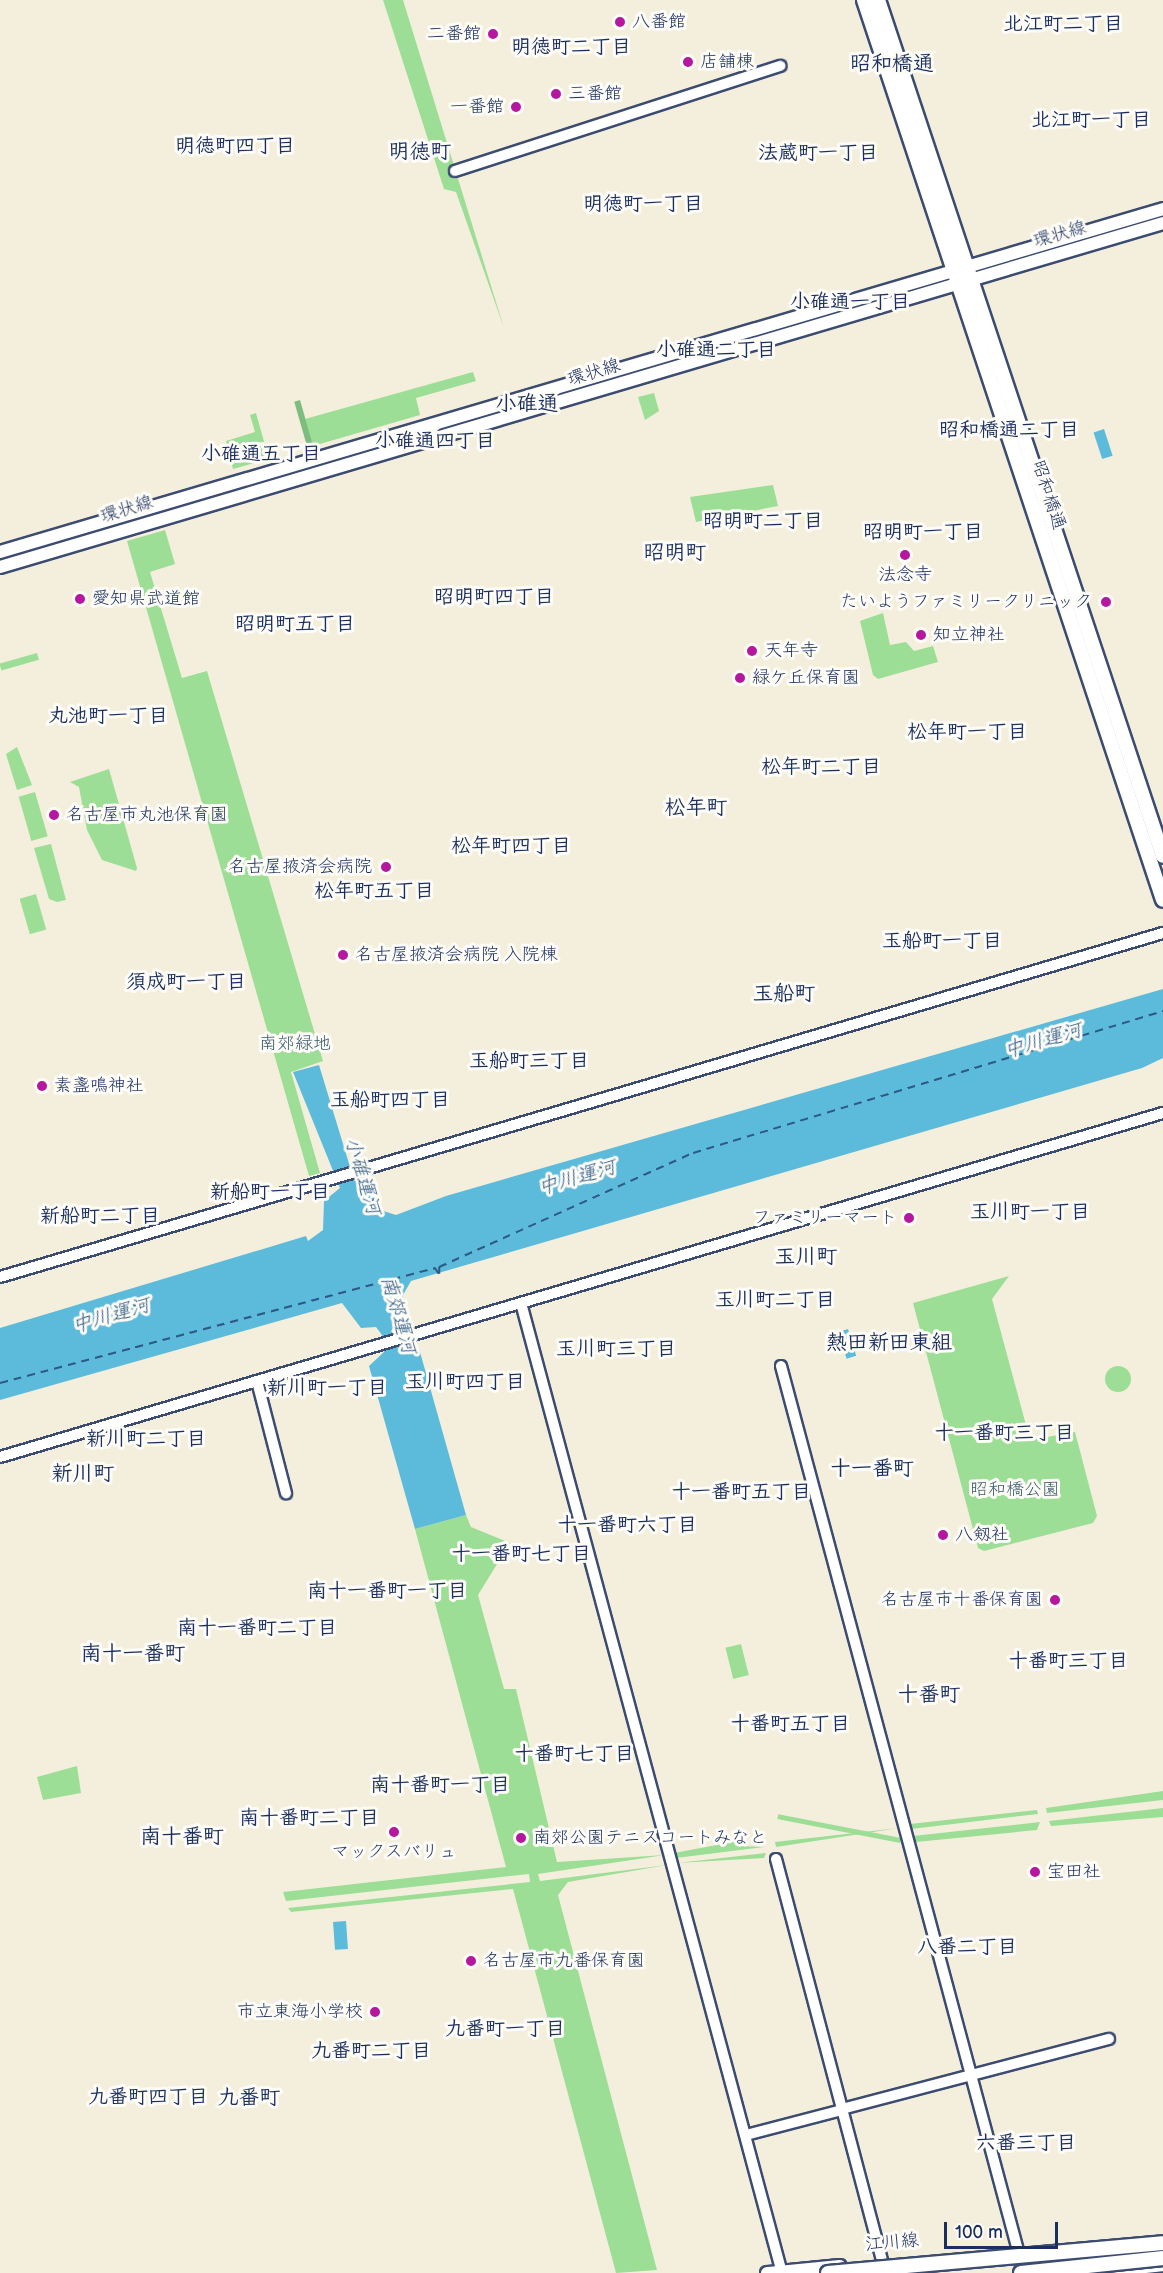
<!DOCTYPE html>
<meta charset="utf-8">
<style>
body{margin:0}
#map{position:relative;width:1163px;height:2273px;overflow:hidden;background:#f4efdd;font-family:"Balsamiq Sans","Klee One",sans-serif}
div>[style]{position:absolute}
.green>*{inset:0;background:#9cde95;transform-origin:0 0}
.round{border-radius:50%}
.forest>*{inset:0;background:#7dbd7e;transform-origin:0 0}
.water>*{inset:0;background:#5cbada;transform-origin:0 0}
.ferry>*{height:1.5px;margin-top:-0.75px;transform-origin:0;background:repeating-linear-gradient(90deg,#2e5983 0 8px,transparent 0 14px)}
.roads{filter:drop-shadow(2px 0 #3c4c71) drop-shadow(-2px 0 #3c4c71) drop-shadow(0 2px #3c4c71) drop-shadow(0 -2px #3c4c71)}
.secondary>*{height:10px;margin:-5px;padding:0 5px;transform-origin:5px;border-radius:5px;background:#fff}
.primary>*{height:12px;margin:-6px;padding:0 6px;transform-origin:6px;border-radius:6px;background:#fff}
.highway>*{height:14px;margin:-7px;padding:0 7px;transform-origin:7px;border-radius:7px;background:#fff}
.bridges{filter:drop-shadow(2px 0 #3c4c71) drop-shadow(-2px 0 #3c4c71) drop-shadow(0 2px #3c4c71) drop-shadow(0 -2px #3c4c71)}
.highway-bridge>*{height:14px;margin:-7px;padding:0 7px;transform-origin:7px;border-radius:7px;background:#fff}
.dots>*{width:16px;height:16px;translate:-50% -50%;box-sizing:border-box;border:3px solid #fdfcf7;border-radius:50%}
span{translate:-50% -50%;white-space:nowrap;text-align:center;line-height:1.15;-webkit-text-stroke:6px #fdfcf7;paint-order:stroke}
.poi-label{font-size:18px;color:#1b2f5e}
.left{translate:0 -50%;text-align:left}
.right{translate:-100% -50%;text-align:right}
.street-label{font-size:18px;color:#1b2f5e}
.park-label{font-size:18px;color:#3b5b6c}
.neighbourhood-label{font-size:20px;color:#1b2f5e;font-weight:700}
.water-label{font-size:20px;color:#2e5983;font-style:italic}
.quarter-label{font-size:21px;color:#1b2f5e;font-weight:700}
.scale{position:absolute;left:944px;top:2222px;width:114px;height:27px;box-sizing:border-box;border:3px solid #1b2f5e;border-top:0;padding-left:8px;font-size:18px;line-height:21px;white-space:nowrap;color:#1b2f5e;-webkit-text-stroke:4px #fdfcf7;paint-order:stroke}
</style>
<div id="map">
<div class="green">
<i style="clip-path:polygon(383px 0,403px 0,504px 328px,456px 192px,444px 189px)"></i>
<i style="clip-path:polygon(473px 372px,476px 381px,416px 398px,420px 415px,313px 446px,305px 419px)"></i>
<i style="clip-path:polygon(654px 393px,659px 411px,645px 420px,638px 397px)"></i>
<i style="clip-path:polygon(256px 413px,269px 459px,233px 469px,226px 441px,255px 432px,250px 415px)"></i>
<i style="clip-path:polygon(773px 485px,778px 506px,696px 522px,690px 497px)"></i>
<i style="clip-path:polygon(165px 530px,175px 564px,150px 572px,182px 678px,207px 671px,323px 1061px,291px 1072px,320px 1173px,309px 1176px,127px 541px)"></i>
<i style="clip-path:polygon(883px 613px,890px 645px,906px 642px,914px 651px,933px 646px,938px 662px,878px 679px,873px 675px,860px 621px)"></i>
<i style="left:37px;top:653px;width:7px;height:39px;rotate:74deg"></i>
<i style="clip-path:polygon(17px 747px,32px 785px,17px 790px,6px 754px)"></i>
<i style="clip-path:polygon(109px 769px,137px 868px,136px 871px,102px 860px,87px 830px,79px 787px,70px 782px)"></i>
<i style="left:35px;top:792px;width:46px;height:17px;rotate:74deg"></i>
<i style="clip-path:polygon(51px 844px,66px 900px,57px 902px,49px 899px,34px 848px)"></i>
<i style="left:36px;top:894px;width:37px;height:17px;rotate:74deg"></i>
<i style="clip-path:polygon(1009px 1276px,992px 1299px,1030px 1440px,1075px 1432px,1097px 1516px,1093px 1523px,984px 1551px,978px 1548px,913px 1303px)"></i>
<i class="round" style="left:1105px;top:1366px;width:26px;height:26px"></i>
<i style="clip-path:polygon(466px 1515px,471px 1527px,510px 1543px,478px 1595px,504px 1689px,516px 1689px,557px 1862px,665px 1855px,538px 1874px,540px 1881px,667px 1865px,568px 1882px,558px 1895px,657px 2270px,616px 2273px,513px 1889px,291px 1912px,288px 1908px,530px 1882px,529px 1874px,286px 1901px,283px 1892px,506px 1867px,415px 1529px)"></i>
<i style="left:741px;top:1644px;width:32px;height:16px;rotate:76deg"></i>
<i style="clip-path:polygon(77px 1766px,81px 1793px,43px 1800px,37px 1777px)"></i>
<i style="clip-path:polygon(1163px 1791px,1163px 1800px,1047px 1813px,1046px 1808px)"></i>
<i style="clip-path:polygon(1163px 1808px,1163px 1817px,1051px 1826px,1049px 1821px)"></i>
<i style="clip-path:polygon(1037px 1810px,1038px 1814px,911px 1829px,910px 1824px)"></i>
<i style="clip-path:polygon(1040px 1822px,1037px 1830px,916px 1842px,913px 1836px)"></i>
<i style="clip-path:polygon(899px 1828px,776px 1847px,775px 1842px)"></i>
<i style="left:901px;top:1838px;width:5px;height:125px;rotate:101deg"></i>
<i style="clip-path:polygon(738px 1841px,740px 1846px,765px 1847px,676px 1858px,674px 1853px)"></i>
<i style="clip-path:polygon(766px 1853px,764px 1858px,677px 1863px)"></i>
</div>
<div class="forest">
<i style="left:300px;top:400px;width:48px;height:6px;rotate:74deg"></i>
</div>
<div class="water">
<i style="left:1104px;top:429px;width:28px;height:11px;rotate:72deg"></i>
<i style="clip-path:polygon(1163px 989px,1163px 1058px,1142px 1068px,411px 1281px,403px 1295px,404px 1315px,391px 1331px,400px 1347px,420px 1352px,466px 1515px,415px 1529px,369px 1366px,384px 1352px,382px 1335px,376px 1327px,361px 1328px,342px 1303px,0 1400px,0 1328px,306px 1236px,308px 1241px,323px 1230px,324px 1201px,340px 1188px,293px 1072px,319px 1065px,354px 1180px,368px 1188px,380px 1210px,396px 1215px,446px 1196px)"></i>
<i style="left:848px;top:1329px;width:28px;height:10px;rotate:73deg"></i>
<i style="left:346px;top:1921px;width:28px;height:13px;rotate:86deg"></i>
</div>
<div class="ferry">
<i style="left:0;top:1383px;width:450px;rotate:-14.8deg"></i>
<i style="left:435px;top:1268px;width:7px;rotate:56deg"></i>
<i style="left:439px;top:1274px;width:7px;rotate:-90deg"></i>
<i style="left:439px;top:1267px;width:278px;rotate:-24.2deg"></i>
<i style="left:693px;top:1153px;width:491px;rotate:-16.8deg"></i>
</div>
<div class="roads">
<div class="secondary">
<i style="left:455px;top:171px;width:342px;rotate:-17.9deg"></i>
<i style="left:0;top:1277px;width:1213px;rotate:-16.48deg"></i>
<i style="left:521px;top:1303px;width:1005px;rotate:74.94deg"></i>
<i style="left:781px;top:1366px;width:939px;rotate:75deg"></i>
<i style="left:257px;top:1381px;width:116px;rotate:75.5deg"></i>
<i style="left:0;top:1457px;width:1213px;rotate:-16.48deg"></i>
<i style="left:776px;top:1859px;width:428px;rotate:75.2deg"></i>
<i style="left:842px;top:2109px;width:276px;rotate:-14.7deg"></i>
<i style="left:746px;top:2135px;width:99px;rotate:-14.6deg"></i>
</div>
<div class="primary">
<i style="left:0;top:552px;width:1213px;rotate:-16.43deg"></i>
<i style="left:0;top:567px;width:1213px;rotate:-16.48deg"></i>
<i style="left:767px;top:2273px;width:73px;rotate:-5.5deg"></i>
<i style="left:1091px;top:2273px;width:72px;rotate:-6.3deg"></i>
</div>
<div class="highway">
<i style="left:864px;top:0;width:948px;rotate:71.62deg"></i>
<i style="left:878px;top:0;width:902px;rotate:71.59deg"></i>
</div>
</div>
<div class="bridges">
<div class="highway-bridge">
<i style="left:828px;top:2273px;width:336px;rotate:-5.1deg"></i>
<i style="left:1021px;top:2273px;width:143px;rotate:-6deg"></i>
</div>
</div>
<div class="dots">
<i style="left:620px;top:22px;background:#b5179e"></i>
<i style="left:493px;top:34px;background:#b5179e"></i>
<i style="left:688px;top:62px;background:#b5179e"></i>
<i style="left:556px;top:94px;background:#b5179e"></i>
<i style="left:516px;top:107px;background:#b5179e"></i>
<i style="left:905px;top:555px;background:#b5179e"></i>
<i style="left:80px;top:599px;background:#b5179e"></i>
<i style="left:1106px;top:602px;background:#b5179e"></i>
<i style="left:921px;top:635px;background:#b5179e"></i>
<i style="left:752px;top:651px;background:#b5179e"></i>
<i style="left:740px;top:678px;background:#b5179e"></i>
<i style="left:54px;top:815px;background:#b5179e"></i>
<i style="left:386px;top:867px;background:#b5179e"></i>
<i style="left:343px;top:955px;background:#b5179e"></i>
<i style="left:42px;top:1086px;background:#b5179e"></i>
<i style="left:909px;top:1218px;background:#b5179e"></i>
<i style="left:943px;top:1535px;background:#b5179e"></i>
<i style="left:1055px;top:1600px;background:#b5179e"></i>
<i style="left:394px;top:1832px;background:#b5179e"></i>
<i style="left:521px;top:1838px;background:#b5179e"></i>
<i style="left:1035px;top:1872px;background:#b5179e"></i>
<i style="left:471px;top:1961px;background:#b5179e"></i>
<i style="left:375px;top:2012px;background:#b5179e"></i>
</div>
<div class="poi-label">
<span class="left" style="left:632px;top:22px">八番館</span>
<span class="right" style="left:481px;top:34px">二番館</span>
<span class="left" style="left:700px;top:62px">店舗棟</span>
<span class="left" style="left:568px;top:94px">三番館</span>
<span class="right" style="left:504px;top:107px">一番館</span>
<span style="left:905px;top:575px">法念寺</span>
<span class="left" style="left:92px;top:599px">愛知県武道館</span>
<span class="right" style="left:1092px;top:602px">たいようファミリークリニック</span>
<span class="left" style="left:933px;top:635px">知立神社</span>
<span class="left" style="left:764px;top:651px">天年寺</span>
<span class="left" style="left:752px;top:678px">緑ケ丘保育園</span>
<span class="left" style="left:66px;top:815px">名古屋市丸池保育園</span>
<span class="right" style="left:372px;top:867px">名古屋掖済会病院</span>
<span class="left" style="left:355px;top:955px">名古屋掖済会病院 入院棟</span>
<span class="left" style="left:54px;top:1086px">素盞鳴神社</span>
<span class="right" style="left:897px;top:1218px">ファミリーマート</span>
<span class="left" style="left:955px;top:1535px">八剱社</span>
<span class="right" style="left:1043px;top:1600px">名古屋市十番保育園</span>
<span class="left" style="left:533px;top:1838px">南郊公園テニスコートみなと</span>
<span style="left:394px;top:1852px">マックスバリュ</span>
<span class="left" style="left:1047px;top:1872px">宝田社</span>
<span class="left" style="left:483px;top:1961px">名古屋市九番保育園</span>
<span class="right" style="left:363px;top:2012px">市立東海小学校</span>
</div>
<div class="street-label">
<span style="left:1060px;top:235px;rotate:-16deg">環状線</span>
<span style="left:594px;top:373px;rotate:-17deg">環状線</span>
<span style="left:1048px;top:495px;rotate:72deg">昭和橋通</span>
<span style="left:127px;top:510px;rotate:-17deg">環状線</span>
<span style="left:892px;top:2243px;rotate:-5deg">江川線</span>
</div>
<div class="park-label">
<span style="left:295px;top:1044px">南郊緑地</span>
<span style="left:1015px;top:1490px">昭和橋公園</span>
</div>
<div class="neighbourhood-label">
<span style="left:1063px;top:24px">北江町二丁目</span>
<span style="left:571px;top:47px">明徳町二丁目</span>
<span style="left:1091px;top:120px">北江町一丁目</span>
<span style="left:235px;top:146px">明徳町四丁目</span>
<span style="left:818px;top:153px">法蔵町一丁目</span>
<span style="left:643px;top:204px">明徳町一丁目</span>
<span style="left:850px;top:302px">小碓通一丁目</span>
<span style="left:716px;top:350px">小碓通二丁目</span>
<span style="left:1009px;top:430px">昭和橋通二丁目</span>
<span style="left:435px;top:441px">小碓通四丁目</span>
<span style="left:261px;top:454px">小碓通五丁目</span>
<span style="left:763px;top:521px">昭明町二丁目</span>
<span style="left:923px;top:532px">昭明町一丁目</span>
<span style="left:494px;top:597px">昭明町四丁目</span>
<span style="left:295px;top:624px">昭明町五丁目</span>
<span style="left:108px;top:716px">丸池町一丁目</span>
<span style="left:967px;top:732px">松年町一丁目</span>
<span style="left:821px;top:767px">松年町二丁目</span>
<span style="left:511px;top:846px">松年町四丁目</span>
<span style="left:374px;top:891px">松年町五丁目</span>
<span style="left:942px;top:941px">玉船町一丁目</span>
<span style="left:186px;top:982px">須成町一丁目</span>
<span style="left:529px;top:1061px">玉船町三丁目</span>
<span style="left:390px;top:1100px">玉船町四丁目</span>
<span style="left:270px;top:1192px">新船町一丁目</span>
<span style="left:1030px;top:1212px">玉川町一丁目</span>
<span style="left:100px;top:1216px">新船町二丁目</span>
<span style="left:775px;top:1300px">玉川町二丁目</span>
<span style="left:616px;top:1349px">玉川町三丁目</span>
<span style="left:465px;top:1382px">玉川町四丁目</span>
<span style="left:327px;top:1388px">新川町一丁目</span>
<span style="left:1004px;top:1433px">十一番町三丁目</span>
<span style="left:146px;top:1439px">新川町二丁目</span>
<span style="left:741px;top:1492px">十一番町五丁目</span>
<span style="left:627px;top:1525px">十一番町六丁目</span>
<span style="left:521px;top:1554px">十一番町七丁目</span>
<span style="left:387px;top:1591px">南十一番町一丁目</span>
<span style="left:257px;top:1628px">南十一番町二丁目</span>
<span style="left:1068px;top:1661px">十番町三丁目</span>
<span style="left:790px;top:1724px">十番町五丁目</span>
<span style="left:574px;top:1754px">十番町七丁目</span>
<span style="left:440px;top:1785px">南十番町一丁目</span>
<span style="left:309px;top:1818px">南十番町二丁目</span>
<span style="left:967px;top:1947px">八番二丁目</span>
<span style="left:505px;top:2029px">九番町一丁目</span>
<span style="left:371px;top:2051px">九番町二丁目</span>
<span style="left:148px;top:2097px">九番町四丁目</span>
<span style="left:1026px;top:2143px">六番三丁目</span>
</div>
<div class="water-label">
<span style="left:1043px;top:1041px;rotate:-16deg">中川運河</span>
<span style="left:362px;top:1176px;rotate:73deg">小碓運河</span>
<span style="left:577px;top:1178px;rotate:-16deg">中川運河</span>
<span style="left:398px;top:1315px;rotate:74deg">南郊運河</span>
<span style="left:111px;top:1316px;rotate:-16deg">中川運河</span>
</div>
<div class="quarter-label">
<span style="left:892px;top:64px">昭和橋通</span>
<span style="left:420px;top:152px">明徳町</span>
<span style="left:527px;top:404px">小碓通</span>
<span style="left:675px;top:553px">昭明町</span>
<span style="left:696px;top:808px">松年町</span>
<span style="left:784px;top:994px">玉船町</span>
<span style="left:806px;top:1257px">玉川町</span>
<span style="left:889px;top:1343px">熱田新田東組</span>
<span style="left:872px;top:1469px">十一番町</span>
<span style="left:83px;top:1474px">新川町</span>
<span style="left:133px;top:1654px">南十一番町</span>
<span style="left:929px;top:1695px">十番町</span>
<span style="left:182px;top:1837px">南十番町</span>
<span style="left:249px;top:2098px">九番町</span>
</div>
<div class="scale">100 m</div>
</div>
